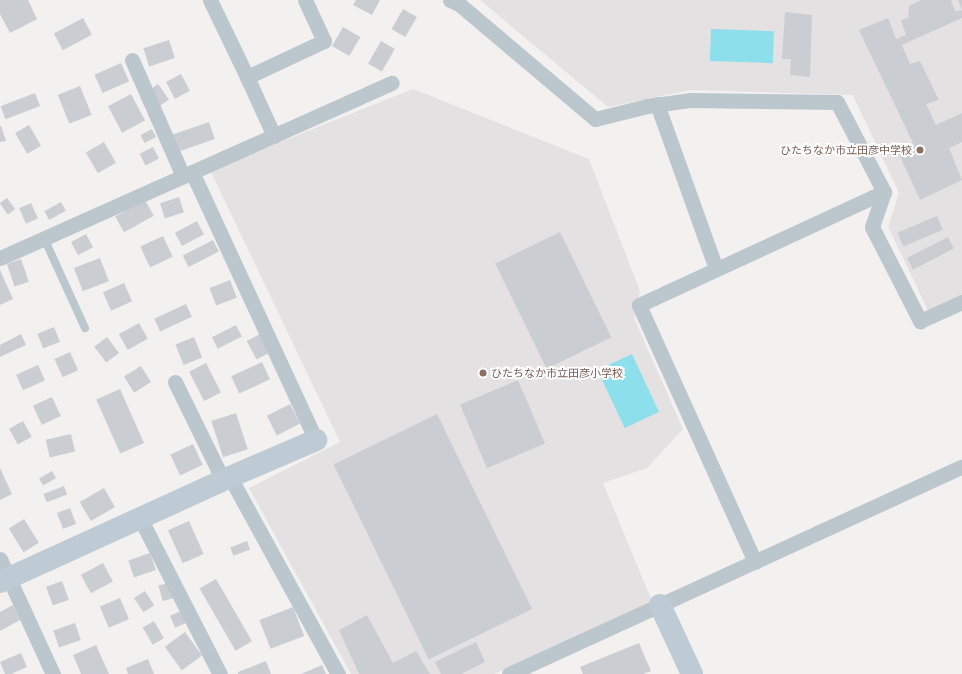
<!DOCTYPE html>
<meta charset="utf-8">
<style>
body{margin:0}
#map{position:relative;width:962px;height:674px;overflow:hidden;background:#f3f0f0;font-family:Lato,"Noto Sans JP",sans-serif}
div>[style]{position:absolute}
.education>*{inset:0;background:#e4e1e2}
.water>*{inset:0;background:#8ddfec;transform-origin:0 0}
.building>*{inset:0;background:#caced3;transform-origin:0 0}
.lane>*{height:8px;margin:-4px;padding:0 4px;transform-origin:4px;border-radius:4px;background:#bcc6cd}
.street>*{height:15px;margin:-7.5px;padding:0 7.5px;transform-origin:7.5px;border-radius:7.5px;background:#bcc6cd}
.secondary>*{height:22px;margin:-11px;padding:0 11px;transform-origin:11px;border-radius:11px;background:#becad4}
.dots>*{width:11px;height:11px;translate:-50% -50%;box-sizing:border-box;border:2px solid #fff;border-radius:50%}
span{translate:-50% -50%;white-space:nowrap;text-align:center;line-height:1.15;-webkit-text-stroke:4px #fff;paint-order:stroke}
.education-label{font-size:11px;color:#785e54}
.right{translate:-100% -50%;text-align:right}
.left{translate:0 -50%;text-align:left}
</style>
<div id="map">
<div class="education">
<i style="clip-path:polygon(480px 0,962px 0,962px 295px,928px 310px,888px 227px,899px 193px,853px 95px,691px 90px,608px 107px)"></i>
<i style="clip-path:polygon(413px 89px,589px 159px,640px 291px,634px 318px,683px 429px,647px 468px,603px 483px,652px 601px,494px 674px,351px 674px,249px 488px,340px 442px,210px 170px)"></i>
</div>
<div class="water">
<i style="left:711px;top:29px;width:63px;height:32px;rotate:2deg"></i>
<i style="left:632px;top:354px;width:64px;height:38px;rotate:65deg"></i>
</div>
<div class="building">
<i style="clip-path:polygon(0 0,28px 0,37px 19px,10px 33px,0 14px)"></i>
<i style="clip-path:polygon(356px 0,380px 0,372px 15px,353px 5px)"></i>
<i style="clip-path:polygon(921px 0,951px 0,955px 11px,962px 10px,958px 0,962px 0,962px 18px,902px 45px,910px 64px,920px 61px,939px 100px,926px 104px,936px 125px,962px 113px,962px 142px,949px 148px,962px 180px,920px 200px,897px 150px,913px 143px,859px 30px,888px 18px,896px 39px,906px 35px,901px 20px,908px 18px,909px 6px)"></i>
<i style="left:403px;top:9px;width:16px;height:23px;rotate:30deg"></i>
<i style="clip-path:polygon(785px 12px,812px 15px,810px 77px,790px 75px,791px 59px,782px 59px)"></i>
<i style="left:83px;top:18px;width:19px;height:33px;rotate:62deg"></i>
<i style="left:343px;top:27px;width:20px;height:22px;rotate:30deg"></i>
<i style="left:169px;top:40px;width:19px;height:27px;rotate:72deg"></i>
<i style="left:381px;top:41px;width:16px;height:26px;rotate:30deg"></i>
<i style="left:121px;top:63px;width:20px;height:29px;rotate:66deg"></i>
<i style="left:181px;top:74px;width:19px;height:17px;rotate:62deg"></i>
<i style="left:158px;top:84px;width:19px;height:16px;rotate:55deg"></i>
<i style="left:80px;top:86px;width:31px;height:24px;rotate:68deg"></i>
<i style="left:35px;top:93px;width:14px;height:37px;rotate:69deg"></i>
<i style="left:131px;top:94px;width:30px;height:26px;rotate:62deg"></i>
<i style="left:209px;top:122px;width:18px;height:39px;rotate:71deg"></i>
<i style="left:29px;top:125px;width:24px;height:16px;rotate:60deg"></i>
<i style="clip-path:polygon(0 126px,1px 126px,6px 141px,0 142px)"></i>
<i style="left:152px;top:129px;width:9px;height:13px;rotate:63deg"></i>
<i style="left:104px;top:142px;width:24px;height:21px;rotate:60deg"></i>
<i style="left:153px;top:147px;width:13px;height:15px;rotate:63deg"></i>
<i style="left:179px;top:197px;width:16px;height:20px;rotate:72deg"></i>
<i style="left:7px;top:198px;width:14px;height:9px;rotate:54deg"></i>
<i style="left:145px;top:200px;width:18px;height:34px;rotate:61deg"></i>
<i style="left:61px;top:202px;width:10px;height:19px;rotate:61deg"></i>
<i style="left:31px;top:203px;width:17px;height:13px;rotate:66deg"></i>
<i style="left:937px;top:216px;width:15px;height:43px;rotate:67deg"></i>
<i style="left:197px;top:221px;width:15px;height:25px;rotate:62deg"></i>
<i style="left:560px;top:232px;width:117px;height:72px;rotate:64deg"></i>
<i style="left:86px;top:234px;width:15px;height:17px;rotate:62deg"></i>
<i style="left:163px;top:236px;width:23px;height:25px;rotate:65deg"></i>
<i style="left:948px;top:237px;width:13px;height:46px;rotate:63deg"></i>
<i style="left:213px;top:240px;width:13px;height:34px;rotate:63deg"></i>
<i style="left:100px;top:258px;width:25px;height:28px;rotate:69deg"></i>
<i style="left:21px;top:259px;width:24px;height:15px;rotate:71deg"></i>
<i style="clip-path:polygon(0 270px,13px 299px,0 305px)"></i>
<i style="left:230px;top:280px;width:19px;height:22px;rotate:69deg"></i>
<i style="left:124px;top:283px;width:20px;height:23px;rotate:66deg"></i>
<i style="left:186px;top:304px;width:14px;height:35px;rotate:65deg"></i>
<i style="left:139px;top:323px;width:18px;height:23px;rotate:61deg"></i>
<i style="left:236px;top:325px;width:13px;height:27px;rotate:63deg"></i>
<i style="left:54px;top:327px;width:16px;height:18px;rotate:68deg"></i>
<i style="clip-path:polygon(21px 334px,26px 345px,0 357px,0 345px)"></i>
<i style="left:260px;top:334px;width:21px;height:15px;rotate:62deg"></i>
<i style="left:107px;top:337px;width:20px;height:16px;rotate:53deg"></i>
<i style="left:194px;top:337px;width:22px;height:20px;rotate:68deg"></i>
<i style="left:70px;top:352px;width:20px;height:17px;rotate:66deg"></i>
<i style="left:262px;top:362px;width:19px;height:34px;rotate:65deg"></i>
<i style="left:206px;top:363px;width:33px;height:19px;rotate:63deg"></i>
<i style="left:38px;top:365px;width:17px;height:24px;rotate:66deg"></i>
<i style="left:141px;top:366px;width:19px;height:20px;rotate:58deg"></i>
<i style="left:518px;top:380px;width:69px;height:63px;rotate:67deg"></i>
<i style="left:120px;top:389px;width:59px;height:26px;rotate:66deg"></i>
<i style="left:52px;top:397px;width:21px;height:21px;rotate:65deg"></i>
<i style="left:290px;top:404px;width:22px;height:26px;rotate:63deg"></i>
<i style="left:236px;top:413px;width:38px;height:26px;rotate:72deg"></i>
<i style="left:437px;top:414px;width:217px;height:115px;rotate:64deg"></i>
<i style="left:23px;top:421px;width:18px;height:16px;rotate:61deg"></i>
<i style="left:71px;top:434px;width:18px;height:26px;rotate:77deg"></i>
<i style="left:193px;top:444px;width:23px;height:25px;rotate:65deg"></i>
<i style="clip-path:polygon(0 468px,12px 494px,0 500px)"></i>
<i style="left:52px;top:471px;width:8px;height:15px;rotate:60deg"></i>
<i style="left:64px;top:486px;width:9px;height:22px;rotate:69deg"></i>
<i style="left:104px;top:488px;width:22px;height:28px;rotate:60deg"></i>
<i style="left:70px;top:508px;width:17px;height:14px;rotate:69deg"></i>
<i style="left:24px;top:519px;width:28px;height:18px;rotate:58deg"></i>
<i style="left:189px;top:521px;width:36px;height:23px;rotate:66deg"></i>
<i style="left:247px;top:541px;width:9px;height:18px;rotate:69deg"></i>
<i style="left:150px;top:553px;width:18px;height:23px;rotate:71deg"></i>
<i style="left:103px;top:563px;width:21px;height:25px;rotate:62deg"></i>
<i style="left:216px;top:579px;width:72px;height:19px;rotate:60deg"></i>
<i style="left:62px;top:581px;width:20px;height:17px;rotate:70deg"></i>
<i style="left:172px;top:582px;width:16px;height:14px;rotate:75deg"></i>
<i style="left:145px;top:591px;width:17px;height:13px;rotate:57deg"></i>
<i style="left:120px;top:598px;width:23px;height:22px;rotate:67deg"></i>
<i style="clip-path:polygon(13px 605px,20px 620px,0 631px,0 612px)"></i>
<i style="left:293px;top:607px;width:31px;height:36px;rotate:69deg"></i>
<i style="left:181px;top:611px;width:13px;height:12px;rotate:67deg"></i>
<i style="clip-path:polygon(367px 615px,393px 663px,416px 651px,430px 674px,359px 674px,339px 630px)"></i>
<i style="left:154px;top:621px;width:20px;height:13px;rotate:60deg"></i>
<i style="left:75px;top:623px;width:18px;height:23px;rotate:71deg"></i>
<i style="left:185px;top:632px;width:29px;height:25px;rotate:54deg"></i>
<i style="clip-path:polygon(476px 642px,485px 662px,461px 674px,441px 674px,435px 662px)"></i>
<i style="clip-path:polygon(639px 643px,651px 671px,643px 674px,583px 674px,580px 667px)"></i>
<i style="clip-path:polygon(96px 645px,109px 674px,81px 674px,73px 655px)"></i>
<i style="clip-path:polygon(21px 653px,27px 667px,11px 674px,5px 674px,0 662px)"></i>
<i style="clip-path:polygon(148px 659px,154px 674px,128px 674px,126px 668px)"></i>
<i style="clip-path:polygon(266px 661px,271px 674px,238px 674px,238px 672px)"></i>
<i style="clip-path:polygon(322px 665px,326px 674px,301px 674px)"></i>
</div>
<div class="lane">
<i style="left:44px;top:238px;width:99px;rotate:65.5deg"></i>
</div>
<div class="street">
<i style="left:210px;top:0;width:85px;rotate:64.3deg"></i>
<i style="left:450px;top:0;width:10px;rotate:24deg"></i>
<i style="left:459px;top:4px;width:178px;rotate:40.2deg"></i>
<i style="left:595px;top:119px;width:54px;rotate:-14deg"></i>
<i style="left:647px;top:106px;width:43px;rotate:-7.9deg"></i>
<i style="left:690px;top:100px;width:147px;rotate:0.8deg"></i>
<i style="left:837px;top:102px;width:102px;rotate:62.4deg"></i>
<i style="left:884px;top:192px;width:37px;rotate:109deg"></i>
<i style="left:872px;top:227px;width:106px;rotate:62.9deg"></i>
<i style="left:920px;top:321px;width:46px;rotate:-24.3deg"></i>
<i style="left:132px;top:60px;width:127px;rotate:66.3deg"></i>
<i style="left:657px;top:104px;width:175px;rotate:70.3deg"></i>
<i style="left:274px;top:136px;width:65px;rotate:-114.6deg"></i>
<i style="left:247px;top:77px;width:85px;rotate:-25.1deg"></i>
<i style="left:324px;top:41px;width:45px;rotate:-114.9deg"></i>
<i style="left:192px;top:172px;width:295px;rotate:65.2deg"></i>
<i style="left:0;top:258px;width:429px;rotate:-24.1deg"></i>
<i style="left:175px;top:382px;width:109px;rotate:63.9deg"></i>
<i style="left:230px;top:477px;width:225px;rotate:61.3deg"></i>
<i style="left:140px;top:518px;width:175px;rotate:62.9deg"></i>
<i style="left:0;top:559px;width:127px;rotate:65.3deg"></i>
<i style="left:755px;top:562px;width:282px;rotate:-114.3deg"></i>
<i style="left:639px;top:305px;width:270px;rotate:-24.8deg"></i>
<i style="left:509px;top:674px;width:498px;rotate:-24.6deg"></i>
</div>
<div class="secondary">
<i style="left:0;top:582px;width:253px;rotate:-24.5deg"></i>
<i style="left:230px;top:477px;width:94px;rotate:-23.3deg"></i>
<i style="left:660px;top:605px;width:76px;rotate:65.1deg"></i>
</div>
<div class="dots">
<i style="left:920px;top:150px;background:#8d6e63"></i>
<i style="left:483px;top:373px;background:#8d6e63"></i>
</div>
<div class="education-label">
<span class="right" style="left:912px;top:150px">ひたちなか市立田彦中学校</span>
<span class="left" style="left:491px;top:373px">ひたちなか市立田彦小学校</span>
</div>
</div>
